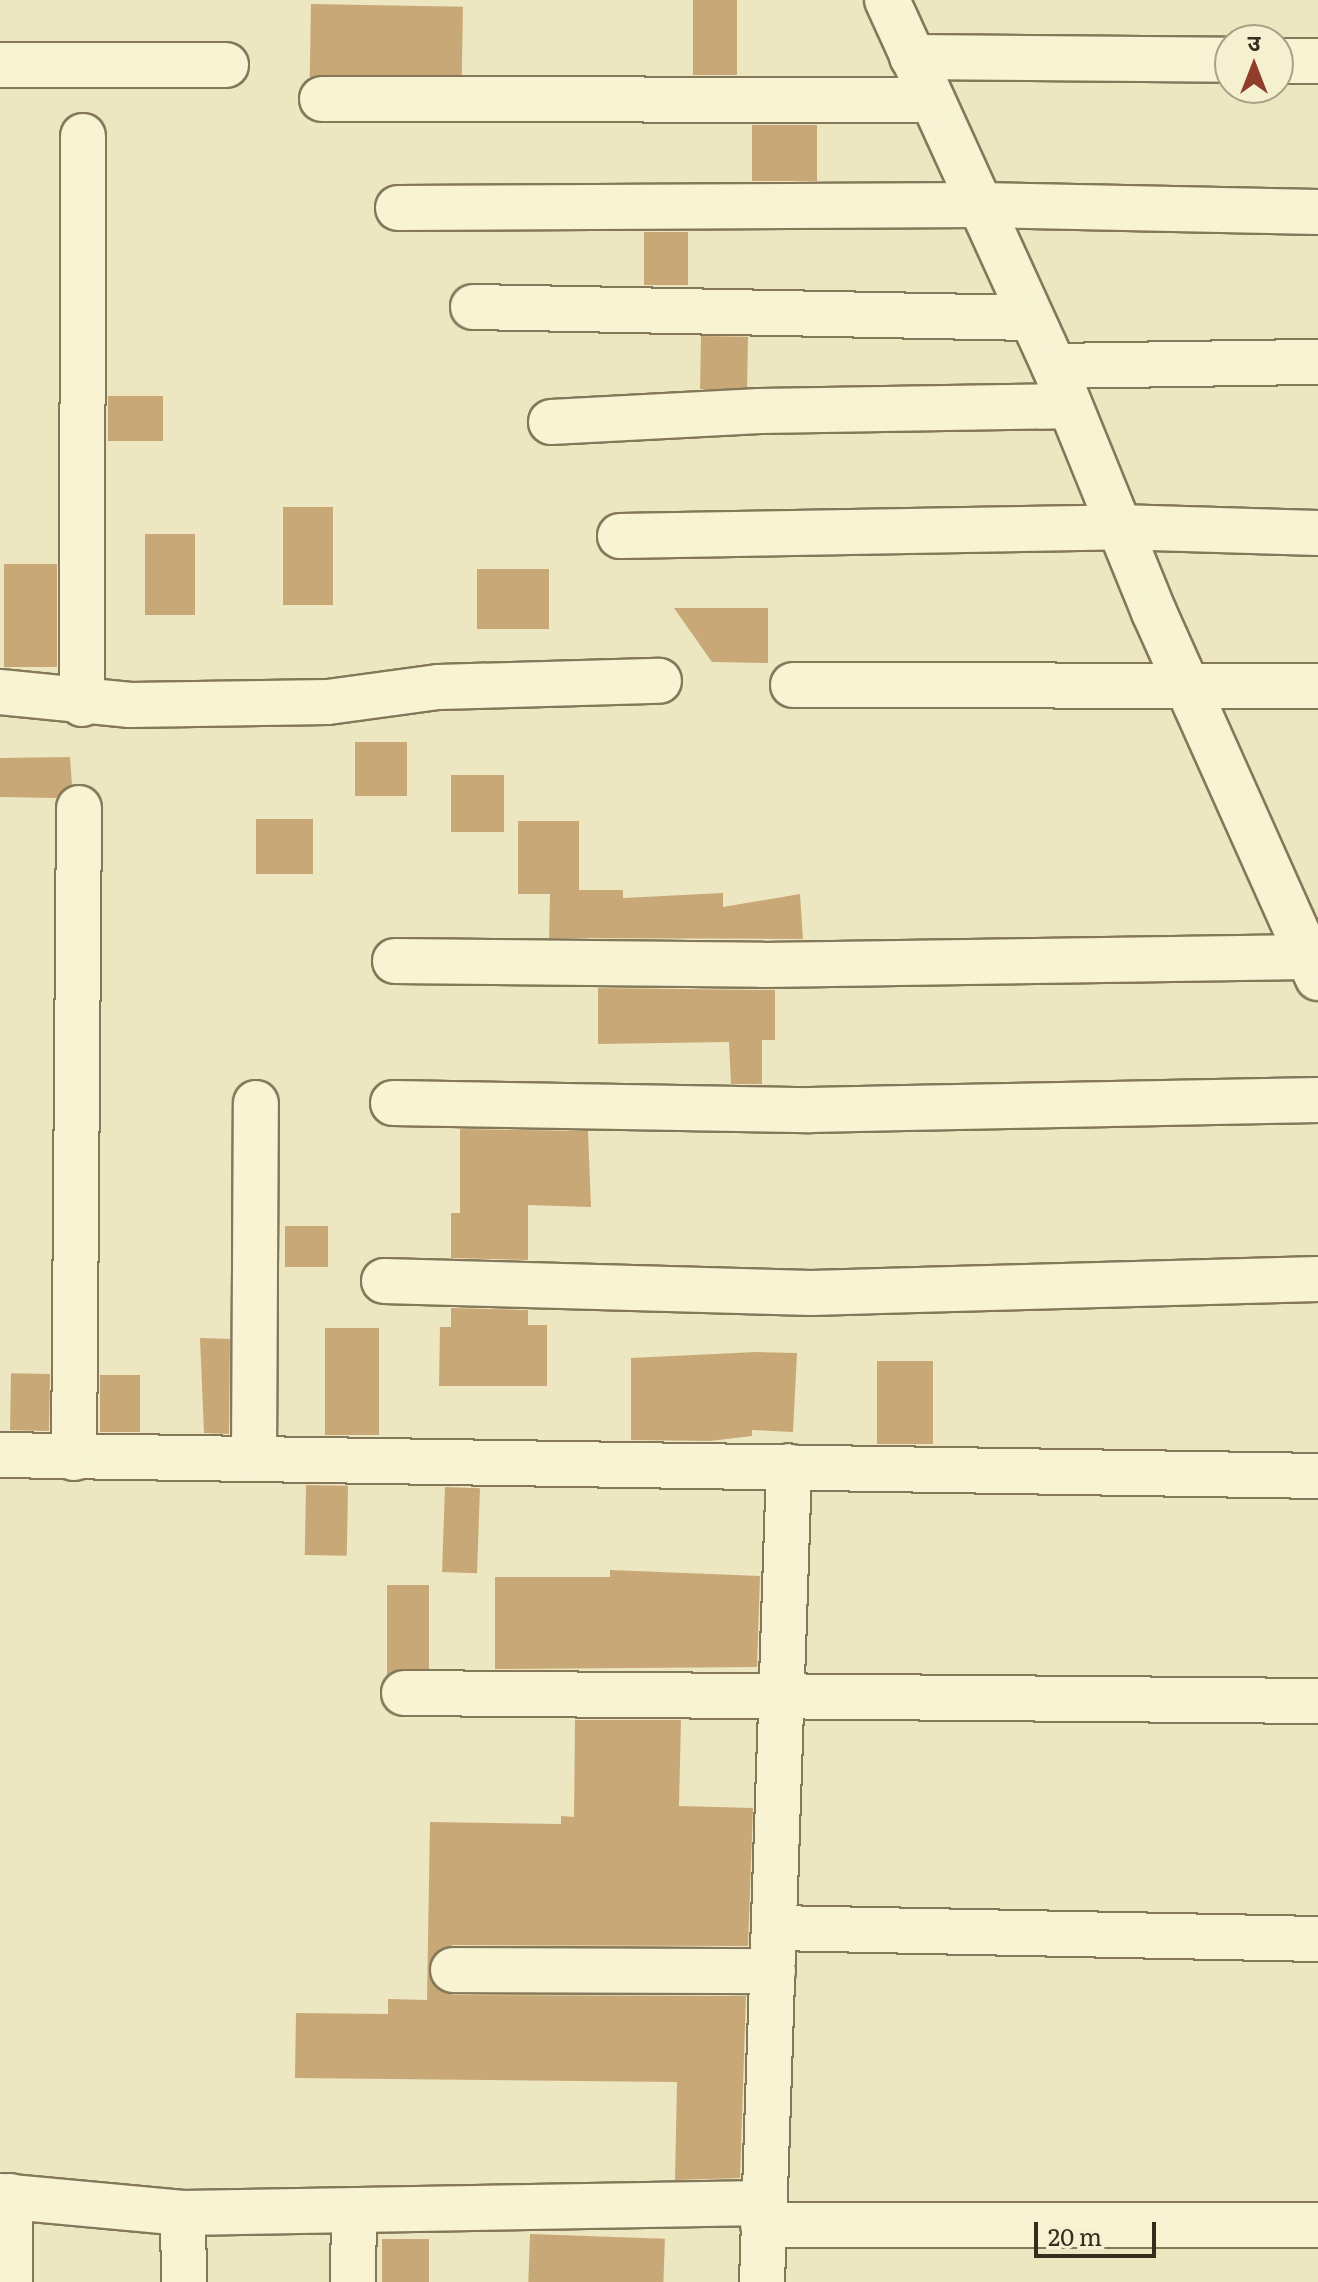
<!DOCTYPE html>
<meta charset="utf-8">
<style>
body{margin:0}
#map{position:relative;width:1318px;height:2282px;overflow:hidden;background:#ece7c1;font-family:Literata,"Noto Sans Devanagari",serif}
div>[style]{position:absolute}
.building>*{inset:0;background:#c9a878;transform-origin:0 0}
.roads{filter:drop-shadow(2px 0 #847859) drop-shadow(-2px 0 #847859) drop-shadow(0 2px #847859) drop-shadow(0 -2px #847859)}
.minor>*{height:44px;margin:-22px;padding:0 22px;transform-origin:22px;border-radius:22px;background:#f7f3d3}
span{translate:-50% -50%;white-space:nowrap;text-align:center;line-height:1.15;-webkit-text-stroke:6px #f4f0d0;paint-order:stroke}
.north{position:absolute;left:1214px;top:24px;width:80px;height:80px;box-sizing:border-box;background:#f4f0d0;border:2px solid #a8a288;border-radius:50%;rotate:0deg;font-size:22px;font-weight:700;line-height:32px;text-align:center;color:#352d1d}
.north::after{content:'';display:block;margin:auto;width:28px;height:36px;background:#913d2b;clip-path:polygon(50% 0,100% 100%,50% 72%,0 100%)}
.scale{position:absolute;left:1034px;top:2222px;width:122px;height:36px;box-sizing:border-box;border:4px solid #352d1d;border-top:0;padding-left:10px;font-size:24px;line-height:28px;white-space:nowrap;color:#352d1d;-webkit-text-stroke:6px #f4f0d0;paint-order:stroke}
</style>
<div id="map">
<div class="building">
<i style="left:693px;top:0;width:44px;height:75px"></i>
<i style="left:311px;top:4px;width:152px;height:73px;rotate:1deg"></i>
<i style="left:752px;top:125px;width:65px;height:56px"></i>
<i style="left:644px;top:232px;width:44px;height:53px"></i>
<i style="left:701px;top:336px;width:47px;height:53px;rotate:1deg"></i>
<i style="left:108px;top:396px;width:55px;height:45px"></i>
<i style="left:283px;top:507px;width:50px;height:98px"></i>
<i style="left:145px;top:534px;width:50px;height:81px"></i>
<i style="left:4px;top:564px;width:53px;height:103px"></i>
<i style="left:477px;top:569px;width:72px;height:60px"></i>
<i style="clip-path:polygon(674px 608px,768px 608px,768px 663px,712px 662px)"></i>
<i style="left:355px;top:742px;width:52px;height:54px"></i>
<i style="clip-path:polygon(70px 757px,72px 785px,56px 798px,0 797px,0 758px)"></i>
<i style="left:451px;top:775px;width:53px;height:57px"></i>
<i style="left:256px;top:819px;width:57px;height:55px"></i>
<i style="clip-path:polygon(518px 821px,579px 821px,579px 890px,623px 890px,623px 898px,723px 893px,723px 907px,800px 894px,803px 939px,549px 938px,550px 894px,518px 894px)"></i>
<i style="clip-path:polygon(598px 988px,775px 990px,775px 1040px,762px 1040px,762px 1084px,731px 1084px,729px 1042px,598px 1044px)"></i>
<i style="clip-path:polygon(460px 1129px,588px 1131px,591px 1207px,528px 1205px,528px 1260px,451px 1258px,451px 1213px,460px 1213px)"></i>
<i style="left:285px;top:1226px;width:43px;height:41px"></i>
<i style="clip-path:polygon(451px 1308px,528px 1310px,528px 1325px,547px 1325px,547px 1386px,439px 1386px,440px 1327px,451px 1327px)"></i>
<i style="left:325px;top:1328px;width:54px;height:107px"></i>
<i style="clip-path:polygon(200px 1338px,230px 1339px,229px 1434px,204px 1433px)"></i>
<i style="clip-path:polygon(756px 1352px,797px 1353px,793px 1432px,752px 1430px,752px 1436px,710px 1441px,631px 1440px,631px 1358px)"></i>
<i style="left:877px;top:1361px;width:56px;height:83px"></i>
<i style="left:50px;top:1374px;width:57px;height:39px;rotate:91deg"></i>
<i style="left:100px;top:1375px;width:40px;height:57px"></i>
<i style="left:306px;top:1485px;width:42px;height:70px;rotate:1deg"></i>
<i style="left:445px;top:1487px;width:35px;height:85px;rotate:2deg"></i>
<i style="clip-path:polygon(610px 1570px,760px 1576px,757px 1667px,495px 1669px,495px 1577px,610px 1577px)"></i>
<i style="left:387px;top:1585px;width:42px;height:91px"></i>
<i style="clip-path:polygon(575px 1720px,681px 1720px,679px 1806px,753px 1808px,748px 1946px,453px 1945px,432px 1957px,431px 1982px,453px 1995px,746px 1996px,740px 2178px,675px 2180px,677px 2082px,295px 2078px,296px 2013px,388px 2014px,388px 1999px,427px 2000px,430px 1822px,561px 1824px,561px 1816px,574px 1817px)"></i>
<i style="left:530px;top:2234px;width:135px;height:48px;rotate:2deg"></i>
<i style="left:382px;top:2239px;width:47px;height:43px"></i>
</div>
<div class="roads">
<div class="minor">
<i style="left:887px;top:0;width:402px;rotate:65.5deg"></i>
<i style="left:1054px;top:366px;width:266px;rotate:67.9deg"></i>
<i style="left:1154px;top:612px;width:401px;rotate:65.9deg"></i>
<i style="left:912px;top:57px;width:318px;rotate:0.5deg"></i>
<i style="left:1278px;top:61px;width:40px"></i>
<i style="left:0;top:65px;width:226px"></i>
<i style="left:322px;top:99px;width:610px;rotate:0.09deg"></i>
<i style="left:398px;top:208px;width:582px;rotate:-0.3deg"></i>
<i style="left:980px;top:205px;width:338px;rotate:1.2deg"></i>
<i style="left:473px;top:307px;width:558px;rotate:1.13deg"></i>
<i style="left:1054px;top:366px;width:264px;rotate:-0.9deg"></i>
<i style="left:551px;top:422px;width:209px;rotate:-3deg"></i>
<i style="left:760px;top:411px;width:308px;rotate:-0.9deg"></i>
<i style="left:620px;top:536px;width:498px;rotate:-1deg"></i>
<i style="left:1118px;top:527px;width:200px;rotate:1.7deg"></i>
<i style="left:793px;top:685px;width:525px;rotate:0.11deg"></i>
<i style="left:0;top:692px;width:131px;rotate:5.7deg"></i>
<i style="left:130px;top:705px;width:198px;rotate:-0.9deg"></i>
<i style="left:328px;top:702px;width:111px;rotate:-7.8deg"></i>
<i style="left:438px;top:687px;width:221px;rotate:-1.6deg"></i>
<i style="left:82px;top:704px;width:568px;rotate:-89.9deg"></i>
<i style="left:395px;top:961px;width:368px;rotate:0.6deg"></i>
<i style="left:763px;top:965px;width:545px;rotate:-0.84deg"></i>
<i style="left:393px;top:1103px;width:417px;rotate:1deg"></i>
<i style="left:810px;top:1110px;width:508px;rotate:-1.13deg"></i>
<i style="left:384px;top:1281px;width:427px;rotate:1.6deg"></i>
<i style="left:811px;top:1293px;width:507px;rotate:-1.58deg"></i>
<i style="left:0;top:1455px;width:1318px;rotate:0.91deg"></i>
<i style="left:74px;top:1458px;width:650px;rotate:-89.56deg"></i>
<i style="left:254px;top:1459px;width:356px;rotate:-89.7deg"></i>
<i style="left:404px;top:1693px;width:914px;rotate:0.5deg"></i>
<i style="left:775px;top:1928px;width:543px;rotate:1.16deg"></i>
<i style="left:453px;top:1970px;width:320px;rotate:0.2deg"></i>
<i style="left:0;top:2196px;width:184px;rotate:5.3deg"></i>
<i style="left:183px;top:2213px;width:580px;rotate:-0.99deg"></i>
<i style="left:10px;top:2196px;width:86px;rotate:90deg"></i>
<i style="left:183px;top:2213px;width:69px;rotate:89.2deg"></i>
<i style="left:763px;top:2225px;width:555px"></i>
<i style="left:353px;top:2282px;width:72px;rotate:-89.2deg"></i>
<i style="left:762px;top:2282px;width:816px;rotate:-88.1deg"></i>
</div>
</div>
<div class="north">उ</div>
<div class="scale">20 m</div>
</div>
